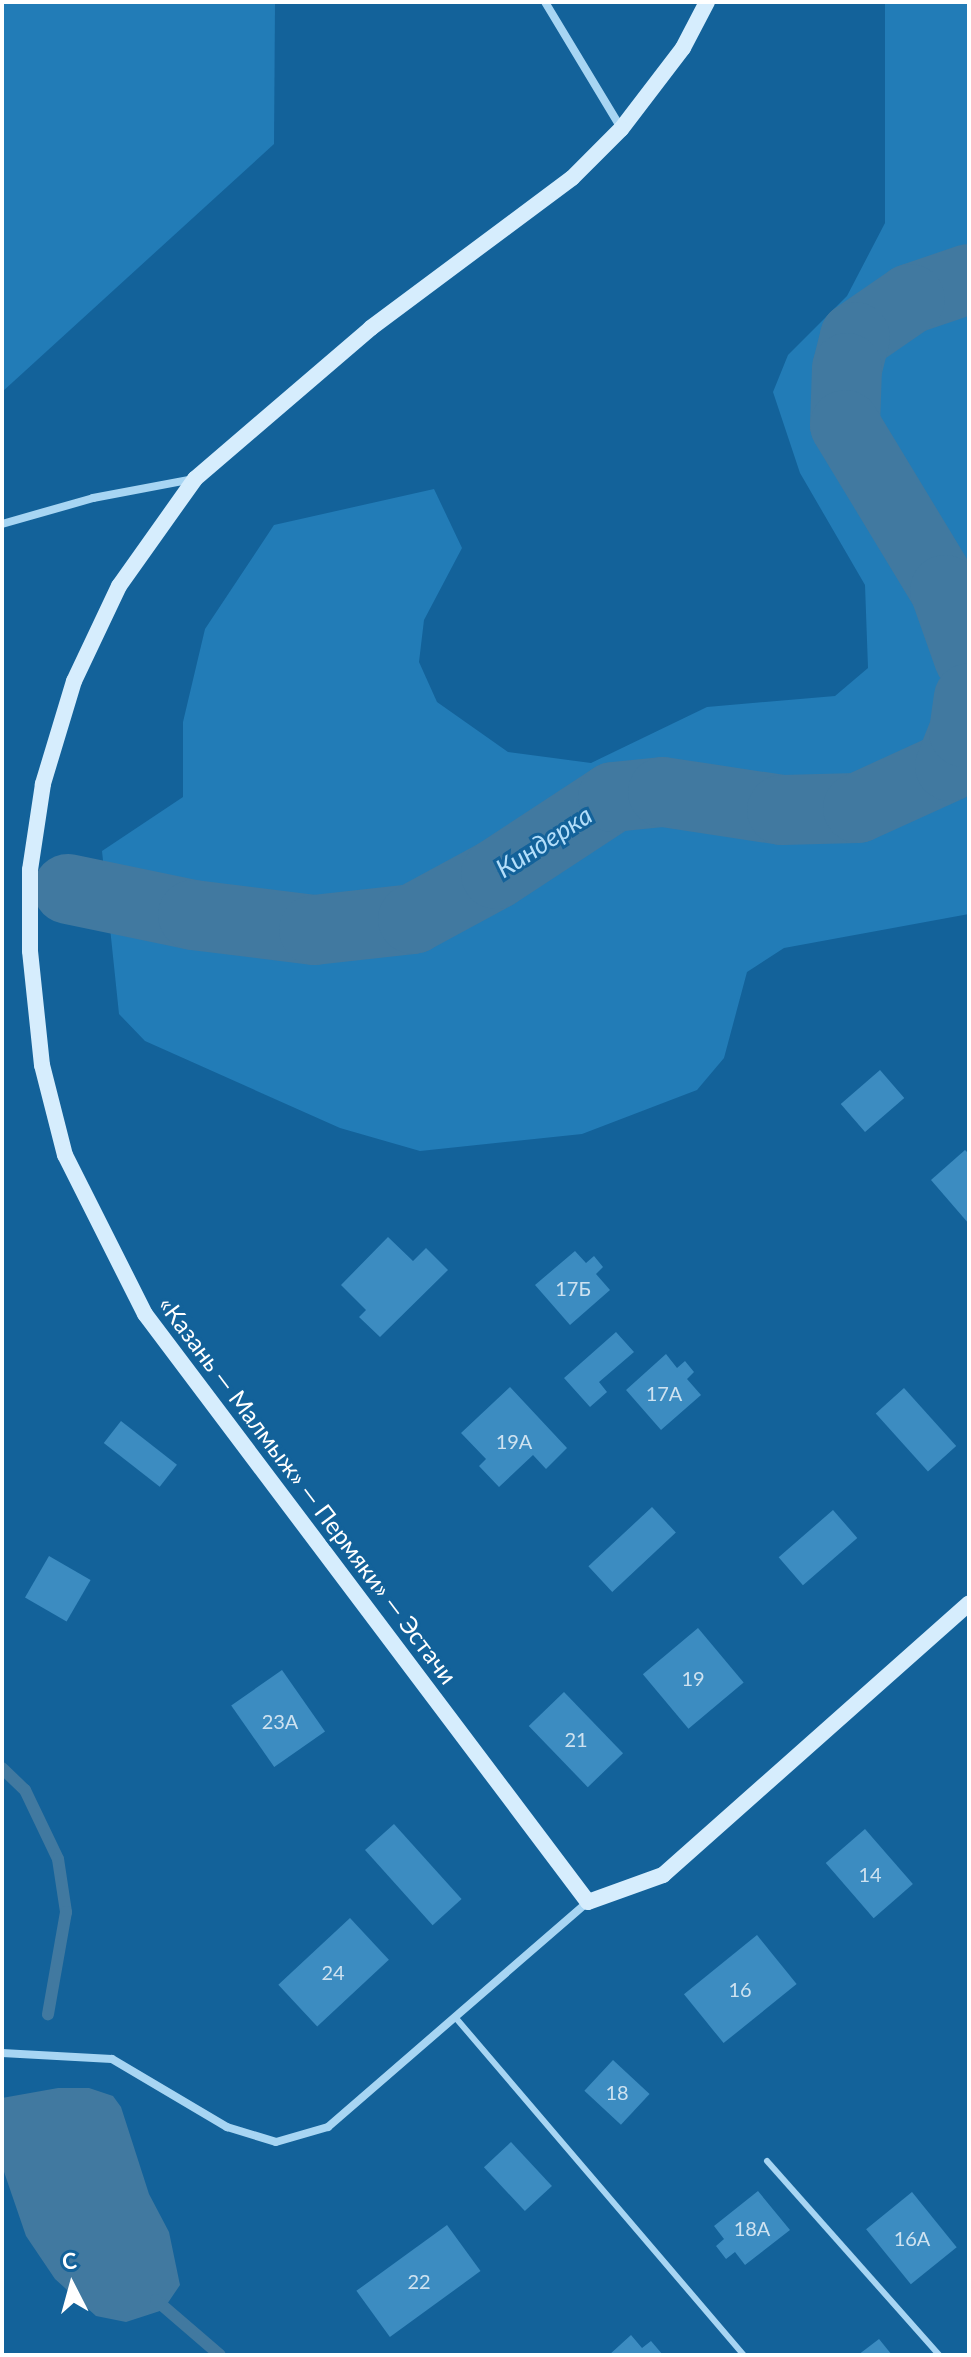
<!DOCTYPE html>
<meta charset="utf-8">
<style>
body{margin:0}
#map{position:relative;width:971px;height:2357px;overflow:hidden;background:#13629a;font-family:Lato,sans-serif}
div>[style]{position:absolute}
.green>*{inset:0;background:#227cb7}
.water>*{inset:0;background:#4179a0}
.stream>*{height:12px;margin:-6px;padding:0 6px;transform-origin:6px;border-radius:6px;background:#4179a0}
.river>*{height:70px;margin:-35px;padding:0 35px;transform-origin:35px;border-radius:35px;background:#4179a0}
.building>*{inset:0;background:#3c8cc1;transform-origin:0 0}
.lane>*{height:6px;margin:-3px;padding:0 3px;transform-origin:3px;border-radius:3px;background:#a7d5f3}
.street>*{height:8px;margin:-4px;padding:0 4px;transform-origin:4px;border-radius:4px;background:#a7d5f3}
.secondary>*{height:16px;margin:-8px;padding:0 8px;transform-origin:8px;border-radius:8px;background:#d6edfd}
span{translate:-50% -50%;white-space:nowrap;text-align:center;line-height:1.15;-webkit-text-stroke:6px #13629a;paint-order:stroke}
.number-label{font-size:20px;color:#cee2f0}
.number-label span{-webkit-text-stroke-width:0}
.street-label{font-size:24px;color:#fff}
.water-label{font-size:26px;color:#b3defa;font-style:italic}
.frame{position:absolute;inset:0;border:4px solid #fff;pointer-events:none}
.north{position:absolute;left:32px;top:2245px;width:80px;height:80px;-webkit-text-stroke:6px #13629a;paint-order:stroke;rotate:354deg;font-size:22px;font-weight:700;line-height:32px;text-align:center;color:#fff}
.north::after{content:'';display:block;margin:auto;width:28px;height:36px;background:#fff;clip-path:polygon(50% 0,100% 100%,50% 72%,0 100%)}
</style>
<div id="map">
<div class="green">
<i style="clip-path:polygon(2px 2px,275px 2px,274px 144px,2px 392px)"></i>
<i style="clip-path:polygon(885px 2px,969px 2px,969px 914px,784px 948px,747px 972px,724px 1058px,697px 1090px,582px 1134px,420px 1151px,340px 1128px,145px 1041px,119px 1014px,102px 851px,183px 797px,183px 722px,205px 629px,274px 525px,434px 489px,462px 548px,424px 620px,419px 662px,437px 702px,508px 752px,591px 763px,707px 707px,835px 696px,868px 668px,865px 585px,800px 473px,773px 392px,788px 355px,847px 296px,885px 223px)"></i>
</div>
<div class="water">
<i style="clip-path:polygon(58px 2088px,89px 2088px,113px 2096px,121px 2107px,149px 2194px,169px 2232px,180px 2285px,163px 2310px,126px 2322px,96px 2316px,55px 2279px,26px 2236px,2px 2166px,2px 2098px)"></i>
</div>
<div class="stream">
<i style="left:2px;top:1768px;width:32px;rotate:44deg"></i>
<i style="left:25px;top:1790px;width:76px;rotate:64.4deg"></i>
<i style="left:58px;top:1859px;width:54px;rotate:81.4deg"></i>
<i style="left:66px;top:1912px;width:104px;rotate:100deg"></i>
<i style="left:156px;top:2300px;width:84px;rotate:40.7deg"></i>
</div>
<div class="river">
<i style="left:969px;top:279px;width:62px;rotate:161.3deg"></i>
<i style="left:910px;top:299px;width:67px;rotate:145.4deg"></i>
<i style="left:855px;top:337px;width:32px;rotate:104deg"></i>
<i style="left:847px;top:368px;width:57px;rotate:92deg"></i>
<i style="left:845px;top:425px;width:193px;rotate:58.8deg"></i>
<i style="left:945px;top:590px;width:72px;rotate:70.6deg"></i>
<i style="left:68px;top:889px;width:128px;rotate:11.7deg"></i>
<i style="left:193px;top:915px;width:122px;rotate:7.1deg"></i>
<i style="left:314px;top:930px;width:100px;rotate:-6.3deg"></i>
<i style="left:413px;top:919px;width:94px;rotate:-28.5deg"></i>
<i style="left:496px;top:874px;width:140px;rotate:-33.3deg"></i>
<i style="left:613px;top:797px;width:50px;rotate:-5.7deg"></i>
<i style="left:663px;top:792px;width:120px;rotate:8.6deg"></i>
<i style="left:782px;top:810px;width:76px;rotate:-1.5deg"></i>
<i style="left:858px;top:808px;width:101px;rotate:-24.5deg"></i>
<i style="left:950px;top:766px;width:37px;rotate:-68deg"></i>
<i style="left:964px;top:732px;width:34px;rotate:-82deg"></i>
</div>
<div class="building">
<i style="left:880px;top:1070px;width:37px;height:52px;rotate:49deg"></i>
<i style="clip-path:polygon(965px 1150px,969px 1154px,969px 1224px,931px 1180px)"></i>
<i style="clip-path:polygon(388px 1237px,413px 1261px,426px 1248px,448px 1270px,380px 1337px,359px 1317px,366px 1310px,341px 1285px)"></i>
<i style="clip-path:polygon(575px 1251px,586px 1263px,594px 1256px,603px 1267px,596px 1274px,610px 1290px,570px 1325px,535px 1285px)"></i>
<i style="clip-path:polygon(616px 1332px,634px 1352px,599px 1382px,607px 1392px,590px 1407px,564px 1378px)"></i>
<i style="clip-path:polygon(666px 1354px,677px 1368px,685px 1361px,694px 1372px,687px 1379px,701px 1395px,661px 1430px,626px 1390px)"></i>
<i style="clip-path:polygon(510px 1387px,567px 1448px,546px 1469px,533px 1455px,499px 1487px,479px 1466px,486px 1459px,461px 1433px)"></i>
<i style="left:904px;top:1388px;width:78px;height:38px;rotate:48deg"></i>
<i style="left:121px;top:1421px;width:71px;height:28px;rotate:38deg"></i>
<i style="left:652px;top:1507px;width:35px;height:87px;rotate:47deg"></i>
<i style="left:833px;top:1510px;width:37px;height:72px;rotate:49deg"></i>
<i style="left:49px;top:1556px;width:48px;height:48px;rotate:30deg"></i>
<i style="left:698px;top:1628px;width:71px;height:72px;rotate:50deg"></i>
<i style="left:282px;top:1670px;width:75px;height:62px;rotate:55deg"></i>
<i style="left:564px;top:1692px;width:85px;height:49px;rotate:46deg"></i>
<i style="left:394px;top:1824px;width:101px;height:39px;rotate:48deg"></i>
<i style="left:865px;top:1829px;width:73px;height:52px;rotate:49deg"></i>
<i style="left:350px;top:1918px;width:57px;height:98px;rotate:47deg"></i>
<i style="left:757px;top:1935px;width:63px;height:94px;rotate:51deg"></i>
<i style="left:613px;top:2060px;width:50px;height:42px;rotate:43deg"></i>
<i style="left:511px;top:2142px;width:60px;height:37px;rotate:47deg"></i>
<i style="clip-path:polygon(758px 2191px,790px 2230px,745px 2265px,735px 2252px,726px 2259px,716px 2246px,724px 2239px,714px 2226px)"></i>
<i style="left:912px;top:2192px;width:71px;height:59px;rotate:51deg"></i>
<i style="left:447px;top:2225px;width:57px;height:112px;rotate:54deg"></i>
<i style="clip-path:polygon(631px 2335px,642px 2348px,651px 2341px,663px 2355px,609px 2355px)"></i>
<i style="clip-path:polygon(879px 2339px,892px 2355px,858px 2355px)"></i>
</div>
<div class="lane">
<i style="left:455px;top:2017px;width:445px;rotate:49.5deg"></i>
<i style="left:767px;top:2161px;width:259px;rotate:48.4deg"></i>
</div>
<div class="street">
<i style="left:545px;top:2px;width:147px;rotate:58.9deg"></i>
<i style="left:2px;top:524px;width:95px;rotate:-15.9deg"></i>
<i style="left:93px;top:498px;width:103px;rotate:-10.7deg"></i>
<i style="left:2px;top:2053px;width:110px;rotate:3.1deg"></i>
<i style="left:112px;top:2059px;width:134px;rotate:30.6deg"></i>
<i style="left:227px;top:2127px;width:51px;rotate:17deg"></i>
<i style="left:276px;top:2142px;width:54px;rotate:-16.1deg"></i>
<i style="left:328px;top:2127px;width:344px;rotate:-40.9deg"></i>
</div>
<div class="secondary">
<i style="left:707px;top:2px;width:52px;rotate:117.6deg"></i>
<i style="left:683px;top:48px;width:102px;rotate:127.4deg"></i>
<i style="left:621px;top:129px;width:69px;rotate:135deg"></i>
<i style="left:572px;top:178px;width:251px;rotate:143.3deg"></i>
<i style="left:371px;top:328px;width:232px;rotate:139.4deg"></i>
<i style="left:195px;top:479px;width:131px;rotate:125.4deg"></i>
<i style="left:119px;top:586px;width:105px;rotate:115.3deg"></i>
<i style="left:74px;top:681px;width:108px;rotate:106.8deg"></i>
<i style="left:43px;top:784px;width:87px;rotate:98.6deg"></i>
<i style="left:30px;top:870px;width:81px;rotate:90deg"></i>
<i style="left:30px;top:951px;width:115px;rotate:84deg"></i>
<i style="left:42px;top:1065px;width:93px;rotate:75.7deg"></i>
<i style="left:65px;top:1155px;width:178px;rotate:63.3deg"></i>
<i style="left:145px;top:1314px;width:736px;rotate:53.01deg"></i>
<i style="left:588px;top:1902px;width:80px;rotate:-19.8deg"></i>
<i style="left:663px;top:1875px;width:409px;rotate:-41.6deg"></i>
</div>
<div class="number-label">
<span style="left:573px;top:1288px">17Б</span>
<span style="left:664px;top:1393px">17А</span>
<span style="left:514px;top:1441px">19А</span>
<span style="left:693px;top:1678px">19</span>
<span style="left:280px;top:1721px">23А</span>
<span style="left:576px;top:1739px">21</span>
<span style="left:870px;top:1874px">14</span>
<span style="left:333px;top:1972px">24</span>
<span style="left:740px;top:1989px">16</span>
<span style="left:617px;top:2092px">18</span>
<span style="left:752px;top:2228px">18А</span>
<span style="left:912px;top:2238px">16А</span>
<span style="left:419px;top:2281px">22</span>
</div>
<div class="street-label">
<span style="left:308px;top:1490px;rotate:53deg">«Казань — Малмыж» — Пермяки» — Эстачи</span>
</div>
<div class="water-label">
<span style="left:544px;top:842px;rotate:-33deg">Киндерка</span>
</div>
<div class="frame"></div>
<div class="north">С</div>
</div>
